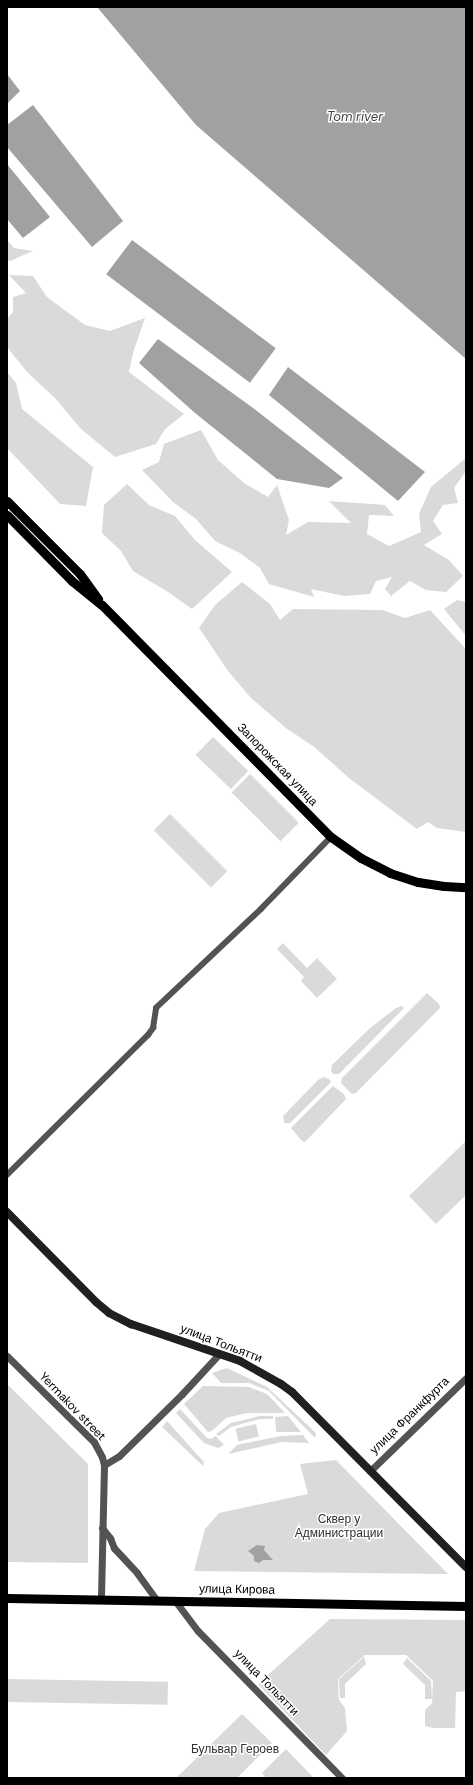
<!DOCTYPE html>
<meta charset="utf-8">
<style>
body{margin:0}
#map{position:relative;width:473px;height:1785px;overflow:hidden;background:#fff;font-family:"DM Sans",sans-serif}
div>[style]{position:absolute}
.green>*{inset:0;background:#dadada;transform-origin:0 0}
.water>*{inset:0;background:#a1a1a1;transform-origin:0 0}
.minor>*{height:5.5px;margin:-2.75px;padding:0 2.75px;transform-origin:2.75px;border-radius:2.75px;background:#535353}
.tertiary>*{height:7px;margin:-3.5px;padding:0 3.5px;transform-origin:3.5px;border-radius:3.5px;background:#535353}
.secondary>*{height:8px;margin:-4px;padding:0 4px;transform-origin:4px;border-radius:4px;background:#202020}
.primary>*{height:9px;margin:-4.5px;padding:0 4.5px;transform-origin:4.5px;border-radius:4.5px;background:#000}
span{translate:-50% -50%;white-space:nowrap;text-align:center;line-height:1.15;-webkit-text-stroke:3px #fff;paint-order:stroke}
.street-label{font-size:12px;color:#000}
.park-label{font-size:12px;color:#313131}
.water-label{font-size:13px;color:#424242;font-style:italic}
.frame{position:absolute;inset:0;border:8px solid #000;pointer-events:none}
</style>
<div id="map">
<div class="green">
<i style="clip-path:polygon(7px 240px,14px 248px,33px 251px,10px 261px,7px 260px)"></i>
<i style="clip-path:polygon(9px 275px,33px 276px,47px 297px,85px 325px,110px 331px,145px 318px,133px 353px,129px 372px,184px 414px,165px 429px,156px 444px,115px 457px,80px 428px,56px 399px,27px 372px,7px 347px,7px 319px,13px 312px,13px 297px,26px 293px)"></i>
<i style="clip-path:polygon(7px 372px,16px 383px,22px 409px,93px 467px,86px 506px,60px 504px,7px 448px)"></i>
<i style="clip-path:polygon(201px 430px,218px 460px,244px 483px,268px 497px,277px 485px,289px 520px,286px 535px,308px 522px,351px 523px,329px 501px,385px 505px,394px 516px,369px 515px,367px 534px,389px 546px,421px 532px,419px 514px,431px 487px,466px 458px,466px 471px,454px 488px,458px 503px,443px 505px,433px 521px,442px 534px,424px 545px,449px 560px,463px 576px,446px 592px,426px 590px,410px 581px,391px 596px,385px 589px,392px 577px,376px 581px,370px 594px,344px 596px,311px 589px,314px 597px,269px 584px,260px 568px,240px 553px,215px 541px,196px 519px,173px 502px,142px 470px,159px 462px,164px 444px)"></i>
<i style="clip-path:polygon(127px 484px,149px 505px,175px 516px,195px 540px,232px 572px,192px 609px,168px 592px,133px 571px,121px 551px,102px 533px,104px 505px)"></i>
<i style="clip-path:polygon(242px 582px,270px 604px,280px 620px,293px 609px,382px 610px,405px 618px,430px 610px,466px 649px,466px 832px,437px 828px,428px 822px,417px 829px,349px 778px,313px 746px,287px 729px,251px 698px,228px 671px,199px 628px,215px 605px)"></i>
<i style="clip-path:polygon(457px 600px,466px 602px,466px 636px,444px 609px)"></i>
<i style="left:213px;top:737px;width:49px;height:25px;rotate:44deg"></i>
<i style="left:250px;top:774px;width:69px;height:26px;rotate:45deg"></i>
<i style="left:170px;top:814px;width:81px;height:23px;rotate:45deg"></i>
<i style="clip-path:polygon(283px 943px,307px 968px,317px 958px,337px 979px,317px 998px,301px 981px,304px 977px,277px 949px)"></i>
<i style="clip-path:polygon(427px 993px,439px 1004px,440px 1008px,438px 1010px,356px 1093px,352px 1094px,341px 1083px,342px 1078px)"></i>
<i style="clip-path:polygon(402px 1006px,404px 1008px,339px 1074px,333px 1074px,331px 1071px,332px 1065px,370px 1028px,396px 1008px)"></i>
<i style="clip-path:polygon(323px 1077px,329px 1079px,331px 1082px,290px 1123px,284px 1123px,283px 1116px,318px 1080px)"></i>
<i style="clip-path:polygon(333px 1086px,344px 1094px,346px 1099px,305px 1142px,302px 1141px,291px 1128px)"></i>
<i style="clip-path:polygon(466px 1141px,466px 1195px,436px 1224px,409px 1196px)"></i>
<i style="clip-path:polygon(227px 1368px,267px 1387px,316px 1433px,315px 1438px,269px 1391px,249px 1383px,221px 1383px,212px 1373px)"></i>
<i style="clip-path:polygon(7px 1384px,88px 1464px,88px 1563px,7px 1562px)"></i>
<i style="clip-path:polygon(203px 1386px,249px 1387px,267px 1394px,285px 1413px,247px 1413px,226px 1418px,212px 1431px,208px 1432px,184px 1404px)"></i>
<i style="clip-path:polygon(180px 1409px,207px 1438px,211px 1439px,216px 1436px,224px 1445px,218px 1448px,204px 1443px,176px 1413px)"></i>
<i style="clip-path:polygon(260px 1416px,273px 1416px,273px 1419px,260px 1419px,231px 1427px,219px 1436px,216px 1434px,231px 1423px)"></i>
<i style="clip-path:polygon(288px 1416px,301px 1432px,276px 1432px,275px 1417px)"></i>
<i style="clip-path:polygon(167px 1421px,204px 1462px,203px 1466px,162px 1427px)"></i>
<i style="left:256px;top:1424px;width:13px;height:21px;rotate:77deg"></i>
<i style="clip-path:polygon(303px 1435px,309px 1443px,282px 1442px,228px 1454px,237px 1445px,281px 1436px)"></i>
<i style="clip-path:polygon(336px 1460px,448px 1574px,194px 1571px,205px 1529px,219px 1513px,308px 1494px,300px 1464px)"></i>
<i style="clip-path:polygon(330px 1619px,466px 1620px,466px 1691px,456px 1692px,455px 1728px,433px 1728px,425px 1726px,425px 1710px,432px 1703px,433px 1681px,406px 1655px,365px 1655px,338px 1679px,339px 1700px,345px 1708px,347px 1731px,326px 1755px,258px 1684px)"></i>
<i style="clip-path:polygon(364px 1657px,366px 1664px,345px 1684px,345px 1698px,340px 1698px,339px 1679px)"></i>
<i style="clip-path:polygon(407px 1658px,431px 1681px,432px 1699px,425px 1699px,425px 1685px,403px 1664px)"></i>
<i style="left:7px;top:1679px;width:161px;height:23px;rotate:1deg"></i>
<i style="clip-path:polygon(242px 1714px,272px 1743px,237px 1778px,176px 1778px)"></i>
<i style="clip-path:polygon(286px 1749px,314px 1778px,266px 1778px,262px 1773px)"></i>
</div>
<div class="water">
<i style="clip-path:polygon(97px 7px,466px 7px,466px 359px,196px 125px)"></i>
<i style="clip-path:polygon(7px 74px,20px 91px,7px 104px)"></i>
<i style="clip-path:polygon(33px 105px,123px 221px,92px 247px,7px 147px,7px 125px)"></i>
<i style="clip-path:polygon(7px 164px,50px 217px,23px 238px,7px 219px)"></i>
<i style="left:132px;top:240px;width:180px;height:43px;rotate:37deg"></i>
<i style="clip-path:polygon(158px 339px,253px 408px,343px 478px,329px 488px,277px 479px,195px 413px,139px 363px)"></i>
<i style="clip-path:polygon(288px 367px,425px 472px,398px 501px,269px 395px)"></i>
<i style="clip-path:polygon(257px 1545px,265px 1546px,264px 1550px,273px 1560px,263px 1560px,259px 1563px,254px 1561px,254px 1556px,248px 1551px)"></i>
</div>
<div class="minor">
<i style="left:7px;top:1175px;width:199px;rotate:-44.8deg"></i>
<i style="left:148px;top:1035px;width:9px;rotate:-54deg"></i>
<i style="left:153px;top:1028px;width:20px;rotate:-81deg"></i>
<i style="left:156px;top:1008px;width:144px;rotate:-43.3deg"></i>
<i style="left:261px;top:909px;width:100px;rotate:-45.8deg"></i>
</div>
<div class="tertiary">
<i style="left:7px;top:1356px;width:122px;rotate:44.7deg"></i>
<i style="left:94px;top:1442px;width:17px;rotate:62deg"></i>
<i style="left:102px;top:1457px;width:8px;rotate:76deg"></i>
<i style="left:104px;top:1465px;width:135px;rotate:91.3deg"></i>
<i style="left:104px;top:1465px;width:17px;rotate:-31deg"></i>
<i style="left:119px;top:1456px;width:88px;rotate:-44.5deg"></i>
<i style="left:182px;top:1394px;width:54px;rotate:-47.2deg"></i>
<i style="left:370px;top:1471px;width:134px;rotate:-44.1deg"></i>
<i style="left:102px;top:1528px;width:13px;rotate:51deg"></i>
<i style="left:110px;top:1538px;width:11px;rotate:68deg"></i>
<i style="left:114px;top:1548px;width:34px;rotate:47deg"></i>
<i style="left:137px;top:1573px;width:34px;rotate:54deg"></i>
<i style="left:176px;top:1602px;width:36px;rotate:53deg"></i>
<i style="left:198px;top:1631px;width:206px;rotate:45.6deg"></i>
</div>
<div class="secondary">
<i style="left:7px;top:1212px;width:127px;rotate:45.3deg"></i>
<i style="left:96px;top:1302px;width:17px;rotate:40deg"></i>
<i style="left:109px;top:1313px;width:25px;rotate:27deg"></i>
<i style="left:131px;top:1324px;width:115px;rotate:18.7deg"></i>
<i style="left:240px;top:1361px;width:47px;rotate:29.3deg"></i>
<i style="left:281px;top:1384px;width:14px;rotate:36deg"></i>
<i style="left:292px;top:1392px;width:247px;rotate:45.2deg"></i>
</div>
<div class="primary">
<i style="left:7px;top:501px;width:103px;rotate:45deg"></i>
<i style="left:80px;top:574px;width:31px;rotate:54deg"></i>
<i style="left:7px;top:515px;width:93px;rotate:45.4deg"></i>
<i style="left:72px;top:581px;width:38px;rotate:39deg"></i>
<i style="left:102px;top:605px;width:326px;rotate:45.4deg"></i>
<i style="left:331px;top:837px;width:37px;rotate:35deg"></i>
<i style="left:361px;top:858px;width:33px;rotate:27deg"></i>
<i style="left:390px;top:873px;width:29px;rotate:18deg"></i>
<i style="left:418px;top:882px;width:26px;rotate:9deg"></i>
<i style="left:444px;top:886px;width:22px;rotate:3deg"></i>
<i style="left:7px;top:1598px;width:459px;rotate:1deg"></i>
</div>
<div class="street-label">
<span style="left:277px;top:765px;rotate:46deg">Запорожская улица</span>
<span style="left:221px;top:1344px;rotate:21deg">улица Тольятти</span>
<span style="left:72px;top:1407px;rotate:46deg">Yermakov street</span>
<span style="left:410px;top:1416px;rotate:-44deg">улица Франкфурта</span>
<span style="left:237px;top:1590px;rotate:1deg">улица Кирова</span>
<span style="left:266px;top:1683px;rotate:46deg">улица Тольятти</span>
</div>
<div class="park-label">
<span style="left:339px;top:1527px">Сквер у<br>Администрации</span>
<span style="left:235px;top:1750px">Бульвар Героев</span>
</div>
<div class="water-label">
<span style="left:355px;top:117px">Tom river</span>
</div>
<div class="frame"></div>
</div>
